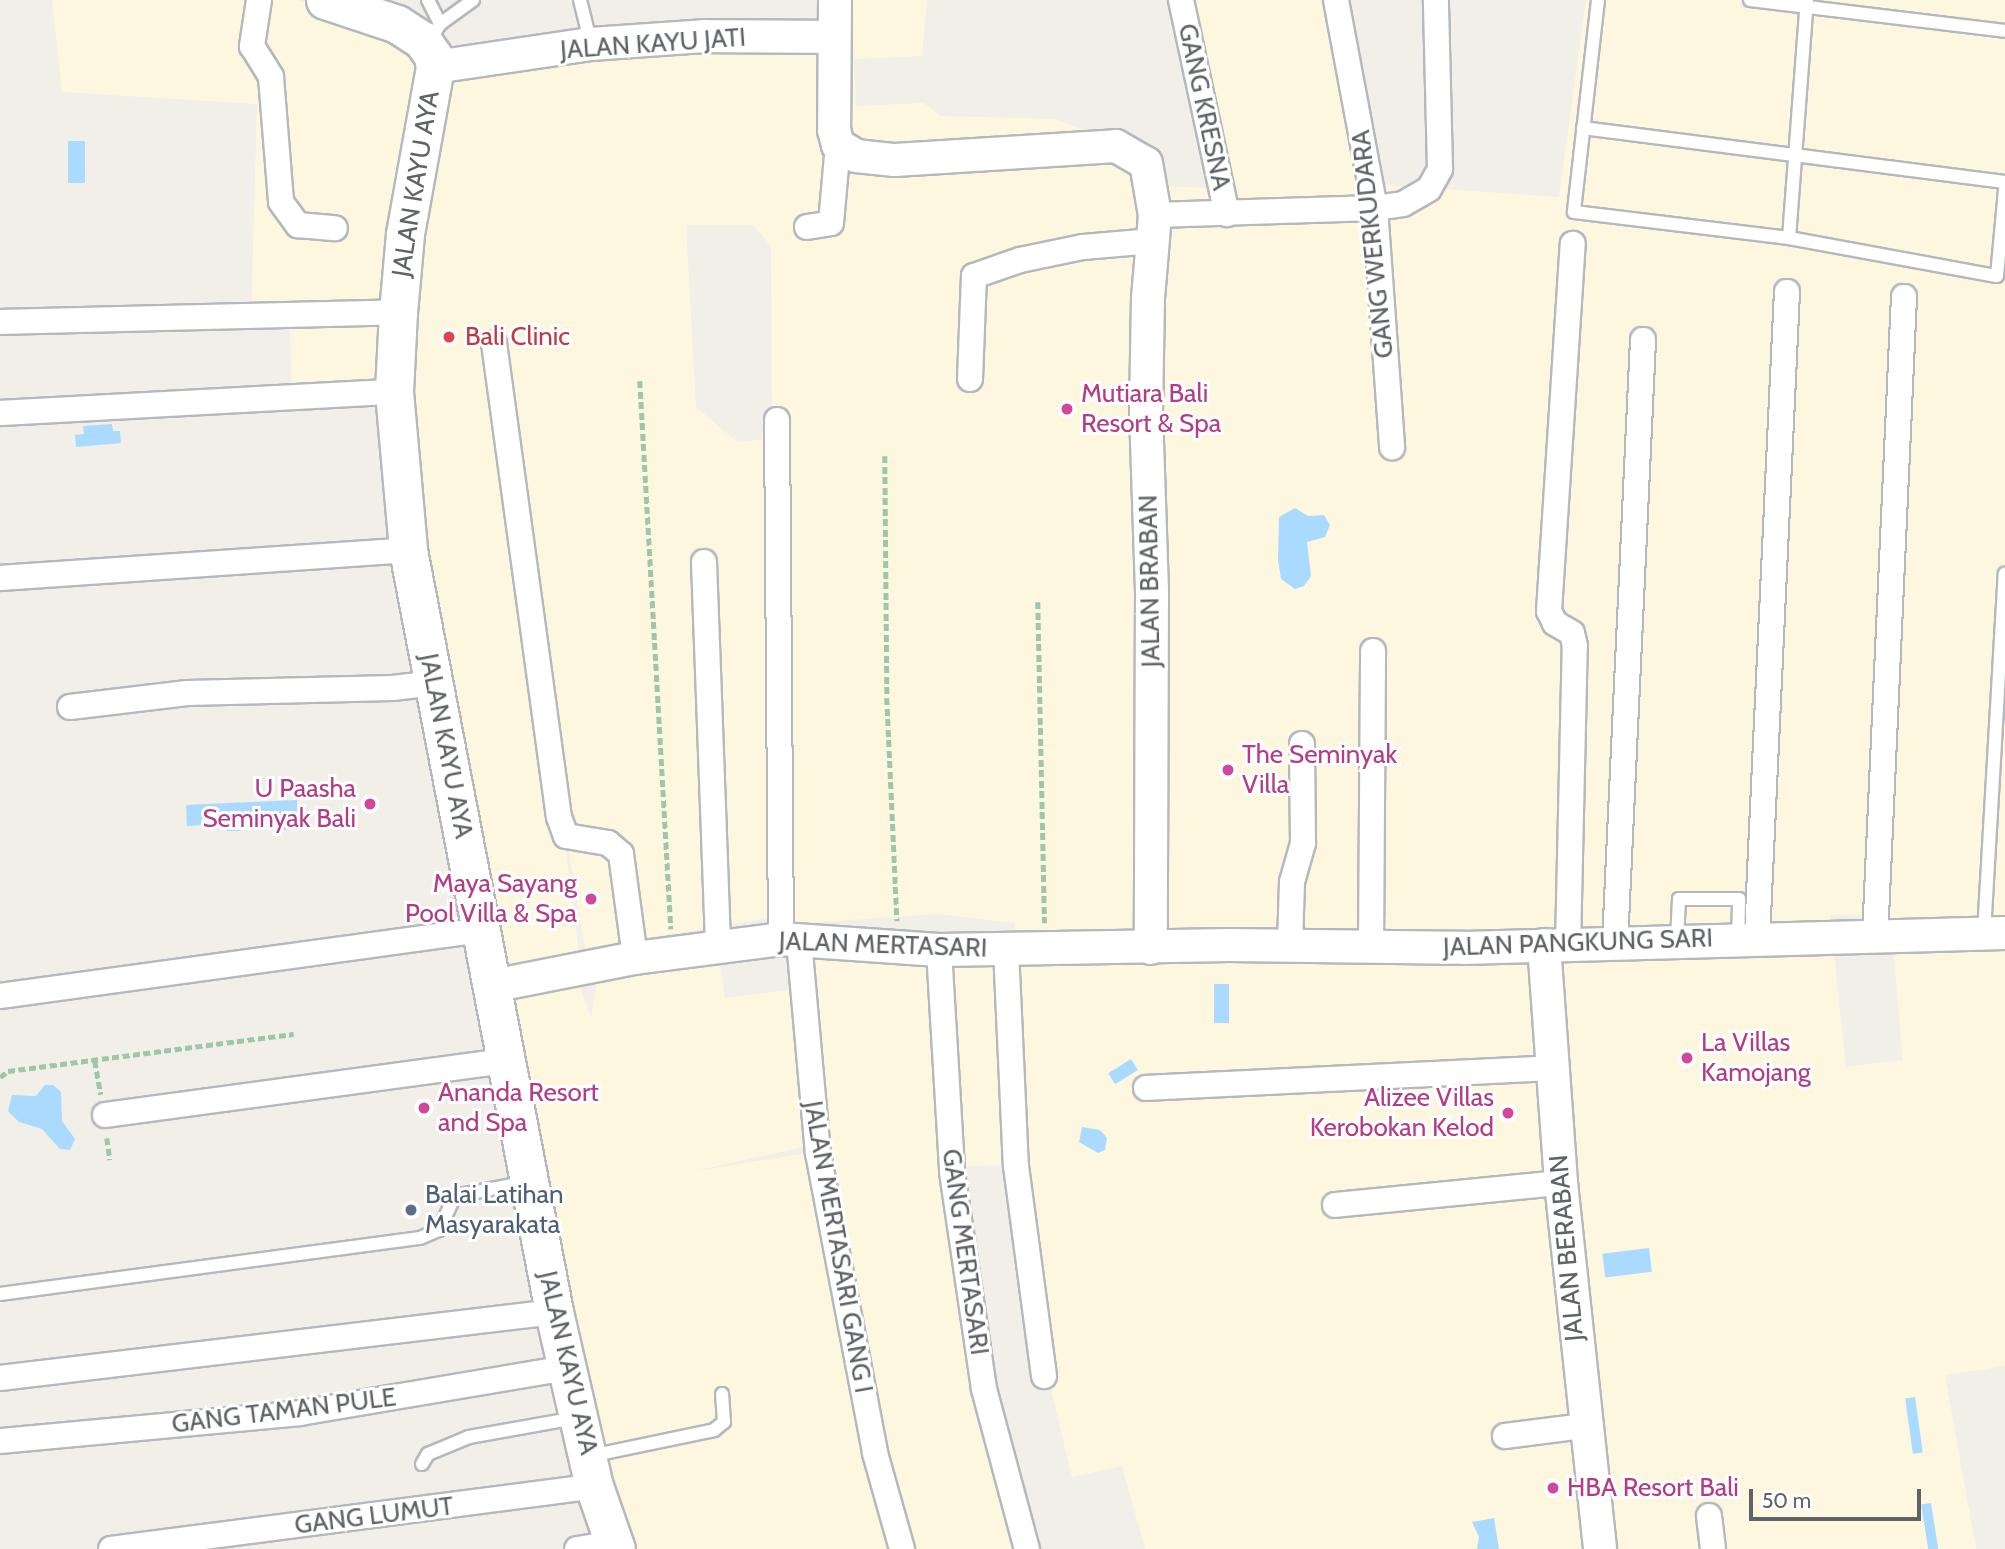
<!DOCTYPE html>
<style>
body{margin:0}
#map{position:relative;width:2005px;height:1549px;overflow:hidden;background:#f1efe8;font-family:Cabin,sans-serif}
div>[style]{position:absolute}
.commercial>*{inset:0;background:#fef7e0;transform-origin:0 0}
.water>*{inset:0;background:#aadaff;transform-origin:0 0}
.path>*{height:4.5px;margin-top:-2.25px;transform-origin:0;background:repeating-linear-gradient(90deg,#9cc7a9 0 7px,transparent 0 10.5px)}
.roads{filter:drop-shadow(2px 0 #b5b8bc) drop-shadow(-2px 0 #b5b8bc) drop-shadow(0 2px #b5b8bc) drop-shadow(0 -2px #b5b8bc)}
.service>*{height:12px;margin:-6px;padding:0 6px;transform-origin:6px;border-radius:6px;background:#fff}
.minor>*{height:24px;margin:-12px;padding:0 12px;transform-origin:12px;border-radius:12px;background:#fff}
.tertiary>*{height:32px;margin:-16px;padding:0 16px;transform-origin:16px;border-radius:16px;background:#fff}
.secondary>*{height:37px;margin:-18.5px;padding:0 18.5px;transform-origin:18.5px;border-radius:18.5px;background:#fff}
.dots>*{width:19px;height:19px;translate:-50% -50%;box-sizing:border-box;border:4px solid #fff;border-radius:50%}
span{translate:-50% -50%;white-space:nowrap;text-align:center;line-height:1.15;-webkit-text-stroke:6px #fff;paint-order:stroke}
.street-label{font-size:26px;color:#5f6368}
.health-label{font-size:26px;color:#be3a42}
.left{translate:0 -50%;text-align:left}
.hotel-label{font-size:26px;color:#b23c85}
.right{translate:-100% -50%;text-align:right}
.service-label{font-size:26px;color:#4e5e75}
.scale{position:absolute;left:1749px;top:1489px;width:172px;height:32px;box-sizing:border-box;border:4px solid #5f6368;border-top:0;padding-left:9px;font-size:21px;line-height:24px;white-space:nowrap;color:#5f6368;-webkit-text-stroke:5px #fff;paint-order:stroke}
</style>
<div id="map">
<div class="commercial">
<i style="clip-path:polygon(52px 0,297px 0,419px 50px,387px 384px,291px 391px,290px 325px,251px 324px,257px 104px,62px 92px)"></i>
<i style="clip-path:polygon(evenodd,841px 0,927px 0,922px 56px,854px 59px,856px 106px,924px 103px,940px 116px,1054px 119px,1132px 147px,1140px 185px,1208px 188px,1168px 0,1336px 0,1372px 184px,1559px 197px,1586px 0,2005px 0,2005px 1366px,1945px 1375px,1976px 1549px,1145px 1549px,1122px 1466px,1072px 1477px,1048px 1377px,1017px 1104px,1015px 923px,937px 914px,790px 924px,774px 917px,585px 948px,559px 797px,579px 953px,572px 963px,591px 1018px,598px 974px,719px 958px,725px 998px,796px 989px,813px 1145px,690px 1172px,808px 1153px,893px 1549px,629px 1549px,602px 1462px,422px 548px,406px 349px,438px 94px,454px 71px,599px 57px,841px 46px,841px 0,686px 225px,753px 225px,771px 246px,772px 438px,737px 442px,696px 407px,686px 225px,841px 0,1890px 914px,1903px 1060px,1846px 1067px,1830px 915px,1890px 914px)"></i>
<i style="clip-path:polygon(804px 948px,935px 958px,949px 1172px,1020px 1549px,904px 1549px,821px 1142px)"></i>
<i style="left:1005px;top:956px;width:209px;height:62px;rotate:88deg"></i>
</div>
<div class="water">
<i style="left:68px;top:141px;width:17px;height:42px"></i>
<i style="clip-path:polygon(112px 424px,113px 431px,120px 431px,121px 443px,76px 447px,75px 435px,84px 434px,83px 426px)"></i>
<i style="clip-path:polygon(1295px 508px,1308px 516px,1324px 515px,1330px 525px,1325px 537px,1307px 542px,1311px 576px,1304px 586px,1295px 589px,1281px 579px,1278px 560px,1279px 517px)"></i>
<i style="clip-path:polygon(297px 800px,299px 829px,277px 830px,276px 821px,241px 823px,241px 831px,227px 831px,226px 824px,187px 826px,186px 805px)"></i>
<i style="left:1229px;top:984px;width:39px;height:15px;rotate:90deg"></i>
<i style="left:1131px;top:1059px;width:13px;height:27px;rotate:58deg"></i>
<i style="clip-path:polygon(45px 1085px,53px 1085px,61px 1092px,62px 1121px,75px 1139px,70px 1150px,60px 1149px,42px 1129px,19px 1122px,8px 1111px,12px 1095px,36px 1096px)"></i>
<i style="clip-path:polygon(1082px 1127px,1100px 1130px,1107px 1138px,1105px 1150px,1098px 1153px,1079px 1142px)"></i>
<i style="left:1649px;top:1248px;width:24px;height:47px;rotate:83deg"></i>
<i style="left:1915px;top:1397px;width:56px;height:10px;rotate:82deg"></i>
<i style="left:1931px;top:1503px;width:47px;height:10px;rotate:81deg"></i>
<i style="clip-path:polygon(1494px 1518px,1499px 1549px,1477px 1549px,1479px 1537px,1472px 1522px)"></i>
</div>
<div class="path">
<i style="left:640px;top:381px;width:549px;rotate:86.76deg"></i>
<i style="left:885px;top:456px;width:242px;rotate:89.5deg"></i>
<i style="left:887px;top:698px;width:223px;rotate:87.4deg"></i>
<i style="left:1038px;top:602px;width:321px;rotate:88.8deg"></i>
<i style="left:95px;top:1061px;width:34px;rotate:80deg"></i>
<i style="left:0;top:1077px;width:10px;rotate:-37deg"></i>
<i style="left:8px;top:1071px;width:288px;rotate:-7.4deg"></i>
<i style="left:107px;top:1138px;width:22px;rotate:82deg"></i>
</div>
<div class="roads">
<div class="service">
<i style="left:428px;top:0;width:27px;rotate:63deg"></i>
<i style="left:580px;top:0;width:45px;rotate:76deg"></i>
<i style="left:1598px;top:0;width:213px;rotate:96.5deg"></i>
<i style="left:1574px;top:212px;width:217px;rotate:6.9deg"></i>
<i style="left:1789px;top:238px;width:211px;rotate:10.4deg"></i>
<i style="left:1997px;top:276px;width:87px;rotate:-84.7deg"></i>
<i style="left:1750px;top:0;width:257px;rotate:6.9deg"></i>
<i style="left:429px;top:42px;width:21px;rotate:-59deg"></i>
<i style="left:440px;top:24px;width:41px;rotate:-36deg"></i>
<i style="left:1583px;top:128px;width:425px;rotate:7.3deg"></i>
<i style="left:1789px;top:238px;width:239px;rotate:-85.7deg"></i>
<i style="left:1984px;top:933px;width:360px;rotate:-86.7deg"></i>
<i style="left:1677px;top:940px;width:41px;rotate:-87.2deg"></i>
<i style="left:1679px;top:899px;width:60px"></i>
<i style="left:1739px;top:899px;width:39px;rotate:91deg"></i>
<i style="left:0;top:1294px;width:424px;rotate:-7.6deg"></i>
<i style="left:420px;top:1238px;width:21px;rotate:-23deg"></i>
<i style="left:439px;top:1230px;width:38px;rotate:-65deg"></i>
<i style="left:455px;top:1196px;width:73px;rotate:-11deg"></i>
<i style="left:590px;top:1456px;width:127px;rotate:-11.8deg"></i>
<i style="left:714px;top:1430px;width:13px;rotate:-39deg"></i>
<i style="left:724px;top:1422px;width:28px;rotate:-94deg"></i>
<i style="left:422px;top:1464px;width:12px;rotate:-59deg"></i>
<i style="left:428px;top:1454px;width:44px;rotate:-22.5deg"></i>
<i style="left:469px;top:1437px;width:109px;rotate:-10.1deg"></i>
</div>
<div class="minor">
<i style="left:259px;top:0;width:47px;rotate:98.7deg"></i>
<i style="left:252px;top:46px;width:36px;rotate:58deg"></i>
<i style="left:271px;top:77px;width:125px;rotate:85.4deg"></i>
<i style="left:281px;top:202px;width:29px;rotate:54deg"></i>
<i style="left:298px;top:225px;width:37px;rotate:5deg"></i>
<i style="left:1181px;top:0;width:219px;rotate:77.9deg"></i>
<i style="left:1336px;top:0;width:212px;rotate:79.4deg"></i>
<i style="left:1375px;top:208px;width:240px;rotate:85.9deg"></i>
<i style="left:1155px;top:215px;width:220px;rotate:-1.8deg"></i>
<i style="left:1375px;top:208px;width:28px;rotate:-8deg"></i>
<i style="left:1403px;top:204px;width:30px;rotate:-30deg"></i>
<i style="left:1429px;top:189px;width:23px;rotate:-61deg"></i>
<i style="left:1440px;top:169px;width:169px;rotate:-91.4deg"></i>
<i style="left:807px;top:227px;width:24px;rotate:-9deg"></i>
<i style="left:831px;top:223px;width:78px;rotate:-84.9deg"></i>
<i style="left:0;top:322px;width:398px;rotate:-1.4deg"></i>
<i style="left:494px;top:343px;width:478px;rotate:82.2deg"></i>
<i style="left:559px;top:817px;width:20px;rotate:70deg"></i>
<i style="left:566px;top:836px;width:43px;rotate:9.5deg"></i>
<i style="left:608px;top:843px;width:17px;rotate:40deg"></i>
<i style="left:621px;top:854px;width:105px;rotate:82.3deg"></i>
<i style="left:970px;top:379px;width:103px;rotate:-87.8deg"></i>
<i style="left:974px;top:276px;width:49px;rotate:-19.2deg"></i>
<i style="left:1020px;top:260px;width:64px;rotate:-11.7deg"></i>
<i style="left:1083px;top:247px;width:70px;rotate:-4.9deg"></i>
<i style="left:0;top:413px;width:395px;rotate:-3.1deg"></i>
<i style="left:777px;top:420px;width:519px;rotate:89.56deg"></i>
<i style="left:704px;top:562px;width:387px;rotate:87.9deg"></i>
<i style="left:0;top:578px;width:409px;rotate:-3.9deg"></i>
<i style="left:70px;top:707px;width:118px;rotate:-6.8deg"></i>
<i style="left:187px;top:693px;width:206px;rotate:-1.4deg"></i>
<i style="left:393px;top:688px;width:42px;rotate:-6.8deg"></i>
<i style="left:1757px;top:937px;width:646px;rotate:-87.34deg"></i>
<i style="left:1875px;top:938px;width:642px;rotate:-87.41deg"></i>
<i style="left:799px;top:941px;width:213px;rotate:84.9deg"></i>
<i style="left:818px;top:1153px;width:305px;rotate:79.2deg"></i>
<i style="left:875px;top:1453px;width:100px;rotate:74.3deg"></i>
<i style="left:1615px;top:943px;width:604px;rotate:-87.34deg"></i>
<i style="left:1290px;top:945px;width:63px;rotate:-88.2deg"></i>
<i style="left:1292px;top:882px;width:41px;rotate:-74.2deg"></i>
<i style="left:1303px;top:843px;width:99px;rotate:-90.6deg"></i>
<i style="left:1568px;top:945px;width:299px;rotate:-88.7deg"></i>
<i style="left:1575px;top:646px;width:13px;rotate:-103deg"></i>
<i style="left:1572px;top:633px;width:20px;rotate:-150deg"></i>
<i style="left:1555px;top:623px;width:13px;rotate:-117deg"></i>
<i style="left:1549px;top:611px;width:368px;rotate:-86.3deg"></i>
<i style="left:1371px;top:947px;width:296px;rotate:-89.6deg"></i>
<i style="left:1006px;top:949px;width:217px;rotate:87.4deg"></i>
<i style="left:1016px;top:1166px;width:212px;rotate:82.4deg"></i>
<i style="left:939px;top:950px;width:222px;rotate:86.6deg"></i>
<i style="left:952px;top:1172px;width:219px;rotate:81.6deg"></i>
<i style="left:984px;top:1389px;width:166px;rotate:75deg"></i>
<i style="left:0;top:996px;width:485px;rotate:-7.8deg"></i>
<i style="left:1146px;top:1088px;width:405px;rotate:-2.8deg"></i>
<i style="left:105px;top:1115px;width:406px;rotate:-7.7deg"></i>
<i style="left:1335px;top:1205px;width:227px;rotate:-5.6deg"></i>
<i style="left:0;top:1378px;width:558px;rotate:-6.79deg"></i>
<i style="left:1505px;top:1436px;width:80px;rotate:-7.2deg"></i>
<i style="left:0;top:1441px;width:301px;rotate:-5.3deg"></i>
<i style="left:300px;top:1413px;width:271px;rotate:-9.6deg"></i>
<i style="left:1709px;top:1516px;width:33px;rotate:83deg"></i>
<i style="left:111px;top:1549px;width:487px;rotate:-7.4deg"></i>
<i style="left:577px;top:1549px;width:37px;rotate:-9deg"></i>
</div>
<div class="tertiary">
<i style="left:835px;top:0;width:130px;rotate:90.4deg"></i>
<i style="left:834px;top:130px;width:16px;rotate:75deg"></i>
<i style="left:838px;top:145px;width:21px;rotate:31deg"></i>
<i style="left:856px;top:156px;width:39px;rotate:6deg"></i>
<i style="left:895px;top:160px;width:221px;rotate:-3.6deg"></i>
<i style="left:1116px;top:146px;width:34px;rotate:30deg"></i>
<i style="left:1146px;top:163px;width:53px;rotate:80.2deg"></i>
<i style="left:1155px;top:215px;width:83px;rotate:94.8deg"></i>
<i style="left:1148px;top:298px;width:113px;rotate:91deg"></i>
<i style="left:1146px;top:411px;width:180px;rotate:88.1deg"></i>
<i style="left:1152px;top:591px;width:357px;rotate:90.2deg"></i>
<i style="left:435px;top:67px;width:158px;rotate:-8.4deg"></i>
<i style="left:591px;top:44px;width:113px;rotate:-4deg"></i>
<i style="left:704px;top:36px;width:130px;rotate:0.4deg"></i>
<i style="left:1544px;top:945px;width:239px;rotate:85.9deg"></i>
<i style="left:1561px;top:1183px;width:368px;rotate:83.9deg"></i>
<i style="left:492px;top:986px;width:146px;rotate:-11.1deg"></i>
<i style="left:635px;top:958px;width:147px;rotate:-7.4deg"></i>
<i style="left:781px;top:939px;width:158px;rotate:4deg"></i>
<i style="left:939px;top:950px;width:290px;rotate:-1deg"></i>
<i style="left:1229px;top:945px;width:235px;rotate:0.7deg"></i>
<i style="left:1464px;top:948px;width:541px;rotate:-1.59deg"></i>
</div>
<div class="secondary">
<i style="left:325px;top:0;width:76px;rotate:18.4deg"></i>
<i style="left:397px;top:24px;width:30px;rotate:33deg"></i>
<i style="left:422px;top:40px;width:19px;rotate:55deg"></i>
<i style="left:433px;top:56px;width:11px;rotate:80deg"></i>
<i style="left:435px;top:67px;width:170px;rotate:100.2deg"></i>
<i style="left:405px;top:234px;width:78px;rotate:95.1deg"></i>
<i style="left:398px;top:312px;width:80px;rotate:92.9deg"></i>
<i style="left:394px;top:392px;width:159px;rotate:84.9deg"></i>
<i style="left:408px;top:550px;width:776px;rotate:79.15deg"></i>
<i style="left:554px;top:1312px;width:179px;rotate:77.1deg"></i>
<i style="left:594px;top:1486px;width:67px;rotate:70.8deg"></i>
</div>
</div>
<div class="dots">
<i style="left:449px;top:337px;background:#e0444e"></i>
<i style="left:1067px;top:409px;background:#d1479c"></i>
<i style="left:1228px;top:770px;background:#d1479c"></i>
<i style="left:370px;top:804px;background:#d1479c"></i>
<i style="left:591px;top:899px;background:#d1479c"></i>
<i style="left:1687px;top:1058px;background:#d1479c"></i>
<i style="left:424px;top:1108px;background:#d1479c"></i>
<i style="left:1508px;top:1113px;background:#d1479c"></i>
<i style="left:411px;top:1210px;background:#5c6f8a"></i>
<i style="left:1553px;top:1488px;background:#d1479c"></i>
</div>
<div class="street-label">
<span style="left:653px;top:44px;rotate:-4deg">JALAN KAYU JATI</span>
<span style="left:1204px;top:107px;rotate:78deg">GANG KRESNA</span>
<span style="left:416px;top:184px;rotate:-81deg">JALAN KAYU AYA</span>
<span style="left:1373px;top:244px;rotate:-96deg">GANG WERKUDARA</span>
<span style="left:1150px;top:581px;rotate:-91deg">JALAN BRABAN</span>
<span style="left:446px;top:746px;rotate:79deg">JALAN KAYU AYA</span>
<span style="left:1578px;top:943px;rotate:-2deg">JALAN PANGKUNG SARI</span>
<span style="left:883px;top:945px;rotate:2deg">JALAN MERTASARI</span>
<span style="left:838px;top:1247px;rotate:80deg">JALAN MERTASARI GANG I</span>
<span style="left:1567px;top:1248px;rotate:-95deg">JALAN BERABAN</span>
<span style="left:965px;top:1252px;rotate:82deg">GANG MERTASARI</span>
<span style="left:568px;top:1363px;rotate:77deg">JALAN KAYU AYA</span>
<span style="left:284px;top:1411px;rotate:-7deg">GANG TAMAN PULE</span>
<span style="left:374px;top:1516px;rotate:-7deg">GANG LUMUT</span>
</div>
<div class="health-label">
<span class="left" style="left:465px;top:337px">Bali Clinic</span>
</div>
<div class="hotel-label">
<span class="left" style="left:1081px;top:409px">Mutiara Bali<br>Resort &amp; Spa</span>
<span class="left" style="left:1242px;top:770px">The Seminyak<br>Villa</span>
<span class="right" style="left:356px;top:804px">U Paasha<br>Seminyak Bali</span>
<span class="right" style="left:577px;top:899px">Maya Sayang<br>Pool Villa &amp; Spa</span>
<span class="left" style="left:1701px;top:1058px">La Villas<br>Kamojang</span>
<span class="left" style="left:438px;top:1108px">Ananda Resort<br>and Spa</span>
<span class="right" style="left:1494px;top:1113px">Alizee Villas<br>Kerobokan Kelod</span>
<span class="left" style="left:1567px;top:1488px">HBA Resort Bali</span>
</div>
<div class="service-label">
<span class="left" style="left:425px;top:1210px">Balai Latihan<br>Masyarakata</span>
</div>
<div class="scale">50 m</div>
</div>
